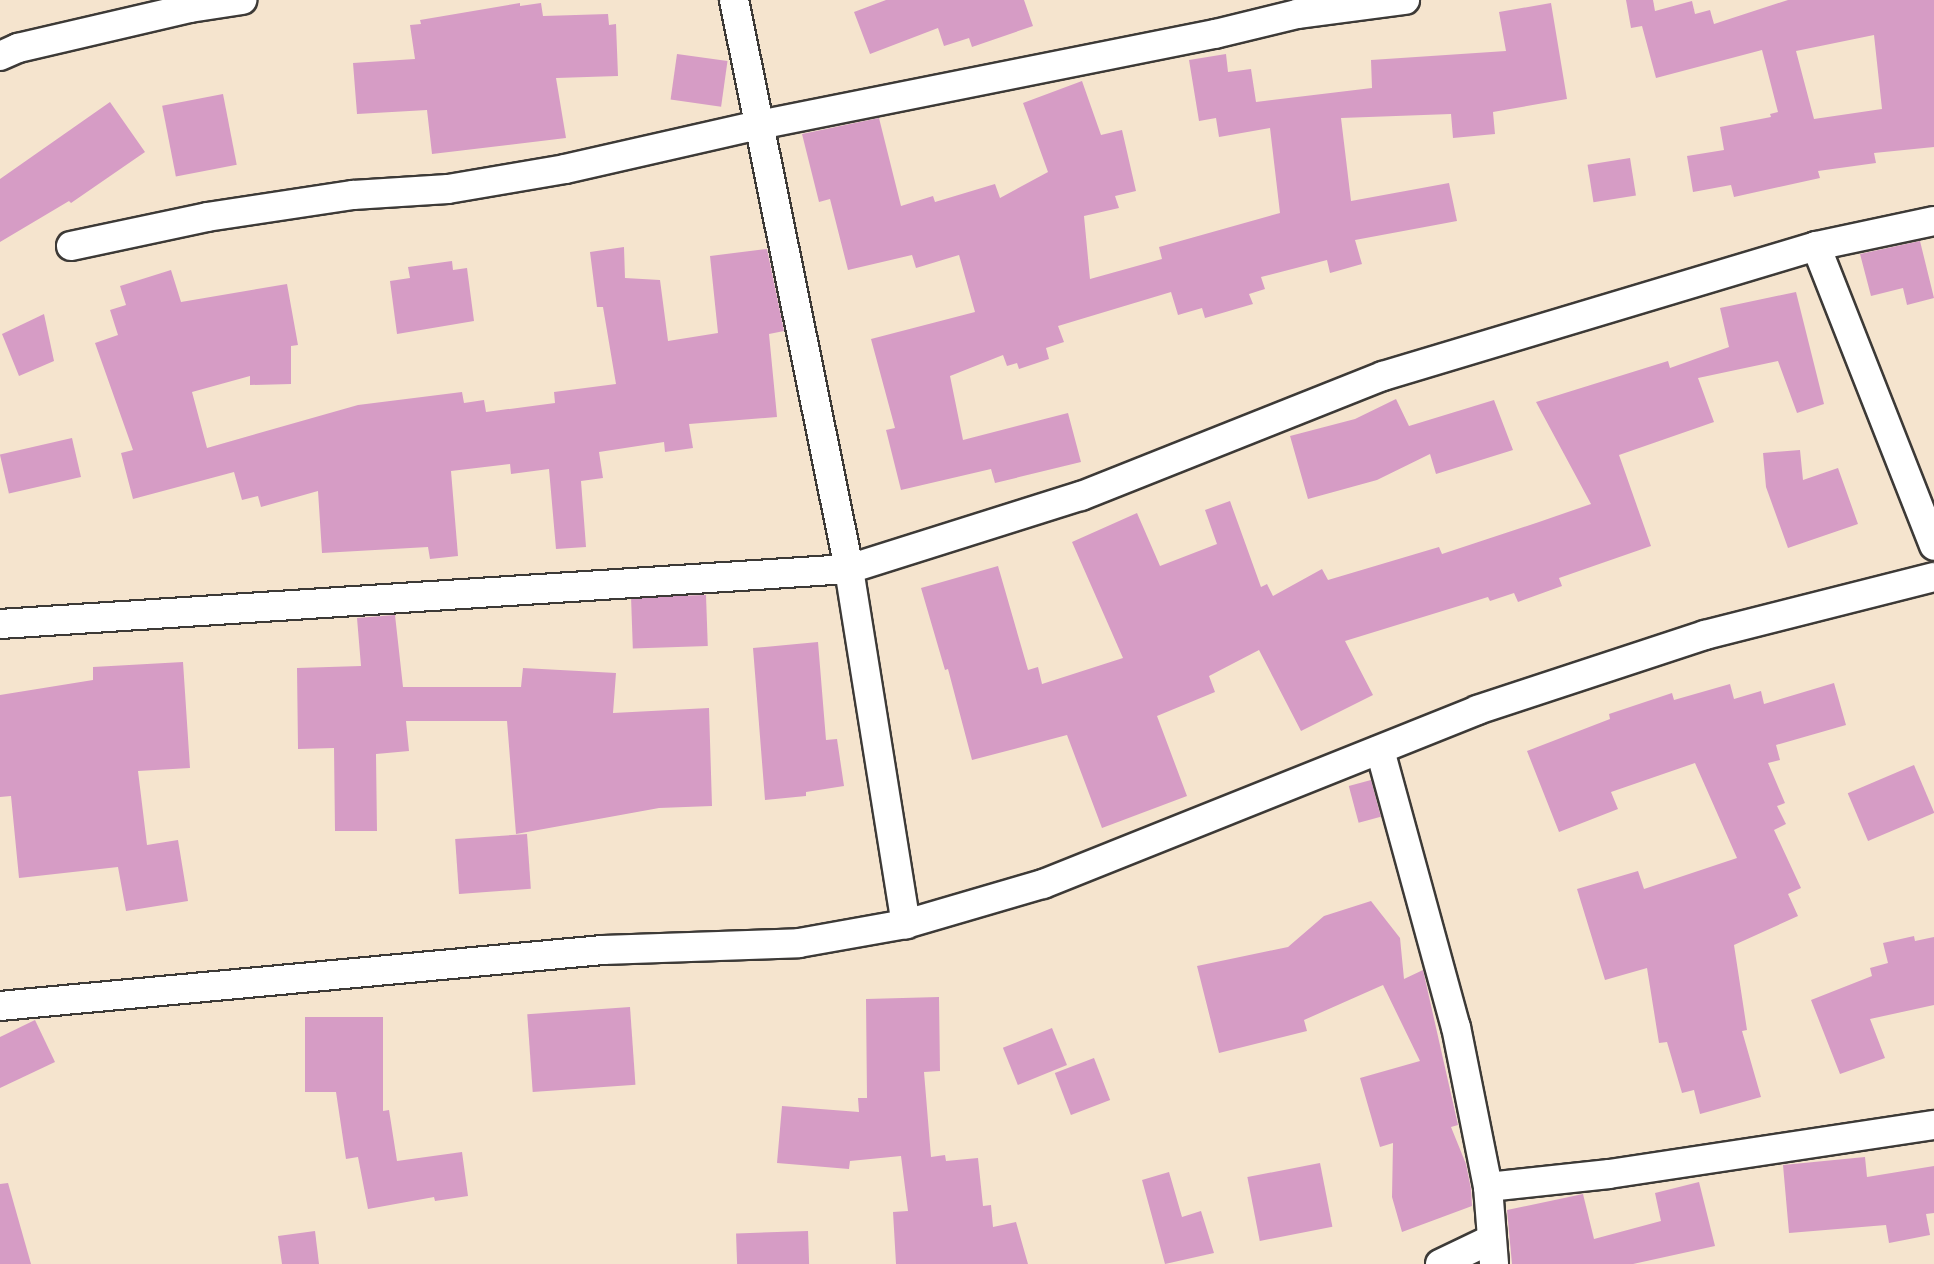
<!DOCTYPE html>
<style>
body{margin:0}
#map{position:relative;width:1934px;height:1264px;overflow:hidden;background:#f5e4ce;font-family:"Libre Bodoni",serif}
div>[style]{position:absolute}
.building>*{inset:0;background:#d69cc5;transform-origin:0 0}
.roads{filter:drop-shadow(2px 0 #3d3a37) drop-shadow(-2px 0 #3d3a37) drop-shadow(0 2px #3d3a37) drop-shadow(0 -2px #3d3a37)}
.minor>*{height:28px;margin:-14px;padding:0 14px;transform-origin:14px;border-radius:14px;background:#fff}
span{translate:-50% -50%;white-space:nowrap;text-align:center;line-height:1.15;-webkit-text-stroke:8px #f7f3e8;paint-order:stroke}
</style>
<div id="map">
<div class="building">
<i style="clip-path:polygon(886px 0,1024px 0,1033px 26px,972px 47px,969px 38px,944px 46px,938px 28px,870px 54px,854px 12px)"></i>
<i style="clip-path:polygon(evenodd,1626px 0,1653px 0,1655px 11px,1692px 1px,1695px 14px,1710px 10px,1714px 24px,1788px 0,1934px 0,1934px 147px,1874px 153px,1876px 163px,1818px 171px,1820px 178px,1734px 197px,1731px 185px,1693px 192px,1687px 156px,1724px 150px,1720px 127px,1771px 117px,1770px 114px,1778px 112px,1762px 50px,1656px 78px,1642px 26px,1631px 28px,1626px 0,1874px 35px,1882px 109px,1814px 119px,1796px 51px,1874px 35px)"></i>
<i style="clip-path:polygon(520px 3px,520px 6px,541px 3px,543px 16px,608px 14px,609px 25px,616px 24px,618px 76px,556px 78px,566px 138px,432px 154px,427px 110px,357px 114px,353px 63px,415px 59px,410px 25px,421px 24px,420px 20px)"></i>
<i style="clip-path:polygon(1551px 3px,1567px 99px,1493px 112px,1495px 134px,1453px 138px,1451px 114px,1341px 118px,1351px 201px,1449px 183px,1457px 221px,1355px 240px,1362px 264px,1330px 273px,1327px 260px,1261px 277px,1265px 289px,1249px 294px,1253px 304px,1205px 318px,1202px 308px,1178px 315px,1171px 292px,1058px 326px,1064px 342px,1046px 348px,1049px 359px,1019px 369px,1017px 363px,1007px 366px,1003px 355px,950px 376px,963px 440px,1068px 413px,1081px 462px,995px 483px,991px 469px,901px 490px,886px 430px,895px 428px,871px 339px,975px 312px,959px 255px,916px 268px,912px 255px,848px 270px,830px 199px,819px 202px,802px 134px,879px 118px,901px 206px,933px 196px,935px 202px,995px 184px,1000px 198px,1048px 172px,1023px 103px,1082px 81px,1101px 135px,1122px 130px,1136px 191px,1115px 196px,1119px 208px,1084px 216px,1090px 279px,1162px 259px,1159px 247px,1280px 213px,1270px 128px,1219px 137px,1216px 118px,1199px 121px,1189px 60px,1226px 54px,1228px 72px,1251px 69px,1256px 102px,1372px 88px,1371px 60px,1506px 51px,1499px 12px)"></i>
<i style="left:677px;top:54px;width:51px;height:46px;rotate:8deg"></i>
<i style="left:223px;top:94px;width:72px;height:62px;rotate:79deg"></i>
<i style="clip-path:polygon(110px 102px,145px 152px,71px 203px,69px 201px,0 242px,0 179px)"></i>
<i style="left:1630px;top:158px;width:38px;height:43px;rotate:81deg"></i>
<i style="clip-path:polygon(1920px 241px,1934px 298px,1907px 305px,1903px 288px,1871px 296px,1860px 254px)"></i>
<i style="clip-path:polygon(624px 247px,625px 278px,660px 280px,668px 341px,718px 333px,710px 256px,767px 249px,784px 331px,769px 334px,777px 417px,689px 424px,693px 448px,665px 452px,664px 442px,599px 452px,603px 478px,581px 481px,586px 547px,556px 549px,549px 469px,511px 474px,510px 464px,451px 471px,458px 556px,430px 559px,428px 547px,322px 553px,318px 491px,261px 507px,258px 496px,242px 500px,234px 472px,133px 499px,121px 453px,133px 450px,95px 343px,118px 335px,110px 310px,126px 305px,120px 286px,171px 270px,181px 302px,287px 284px,298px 345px,291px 346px,291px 384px,250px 385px,250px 376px,192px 392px,207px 448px,358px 405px,462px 392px,464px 403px,484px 400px,486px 412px,555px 403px,554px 392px,616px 384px,603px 307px,597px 307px,590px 252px)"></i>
<i style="clip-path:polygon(452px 261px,453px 270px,467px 268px,474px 321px,397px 334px,390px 281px,410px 278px,408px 267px)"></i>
<i style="clip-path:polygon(1796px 292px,1824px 404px,1797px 413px,1778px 361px,1698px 378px,1714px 422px,1619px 455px,1651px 546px,1559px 578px,1562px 586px,1518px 602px,1514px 593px,1490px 601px,1488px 597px,1345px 641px,1373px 695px,1301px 731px,1259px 650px,1209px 676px,1215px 692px,1157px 716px,1187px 796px,1102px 828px,1067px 735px,972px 760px,948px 669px,945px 670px,921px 588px,998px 566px,1028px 670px,1038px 667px,1042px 684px,1123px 658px,1072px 542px,1137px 513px,1160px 566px,1217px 544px,1205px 510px,1230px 501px,1261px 587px,1267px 584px,1273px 596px,1322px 569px,1328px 580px,1439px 547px,1442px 554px,1539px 522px,1591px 504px,1536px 402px,1668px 361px,1670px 368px,1729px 347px,1720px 308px)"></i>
<i style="clip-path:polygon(44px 314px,54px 361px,19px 376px,2px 334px)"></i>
<i style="clip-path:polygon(1396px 399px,1409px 426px,1494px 400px,1513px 450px,1436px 474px,1430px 454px,1377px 480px,1308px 499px,1290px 436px,1355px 419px)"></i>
<i style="left:72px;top:438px;width:40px;height:74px;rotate:77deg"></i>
<i style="clip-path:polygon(1800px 450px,1803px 480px,1838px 468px,1858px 524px,1788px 548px,1766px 487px,1763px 453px)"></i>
<i style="left:706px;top:595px;width:51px;height:75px;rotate:88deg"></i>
<i style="clip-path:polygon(395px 615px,403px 687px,521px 687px,523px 668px,616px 673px,613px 713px,709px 708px,712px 806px,659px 808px,516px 834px,507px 721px,406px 721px,409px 751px,376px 754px,377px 831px,335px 831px,334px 748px,298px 749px,297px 668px,361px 666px,357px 618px)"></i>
<i style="clip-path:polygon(818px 642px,826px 740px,837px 739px,844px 786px,806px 792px,806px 796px,765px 800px,753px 648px)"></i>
<i style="clip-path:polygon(183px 662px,190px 768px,138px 771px,147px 845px,178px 840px,188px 901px,126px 911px,118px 867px,19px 878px,11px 796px,0 797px,0 695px,93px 680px,93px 667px)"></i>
<i style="clip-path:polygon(1834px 683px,1846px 725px,1776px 745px,1780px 760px,1768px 763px,1785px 803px,1777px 806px,1786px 824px,1774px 830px,1801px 888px,1788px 894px,1798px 916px,1734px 945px,1747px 1030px,1742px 1031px,1761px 1097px,1700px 1114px,1694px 1090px,1682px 1093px,1667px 1042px,1659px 1043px,1647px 968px,1605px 980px,1577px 889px,1638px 871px,1644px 889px,1737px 858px,1695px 763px,1611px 792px,1618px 809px,1559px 832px,1527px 751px,1610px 719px,1609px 714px,1672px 693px,1674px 700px,1730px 684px,1734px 699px,1761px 691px,1764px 704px)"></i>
<i style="left:1914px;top:765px;width:52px;height:72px;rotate:67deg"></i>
<i style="left:1371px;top:780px;width:38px;height:23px;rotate:75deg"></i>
<i style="left:527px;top:834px;width:55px;height:72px;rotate:86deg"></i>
<i style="clip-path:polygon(1371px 901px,1400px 938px,1404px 979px,1423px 970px,1458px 1125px,1451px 1127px,1466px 1164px,1471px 1189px,1472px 1206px,1402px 1232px,1392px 1197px,1393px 1143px,1380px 1147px,1360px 1078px,1420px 1061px,1383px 985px,1304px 1020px,1307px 1031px,1219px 1053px,1197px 966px,1288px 947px,1324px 916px)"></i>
<i style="clip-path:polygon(1914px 936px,1915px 941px,1934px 937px,1934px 1005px,1870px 1019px,1885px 1058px,1840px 1074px,1811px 1000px,1872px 976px,1870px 968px,1888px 963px,1883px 943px)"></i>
<i style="clip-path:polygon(939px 997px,940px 1071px,924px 1072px,931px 1157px,945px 1155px,946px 1161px,978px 1158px,983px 1206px,991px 1205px,993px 1227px,1016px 1222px,1028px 1264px,896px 1264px,893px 1212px,908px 1211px,901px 1156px,850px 1161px,849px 1169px,777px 1163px,782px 1106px,859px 1112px,858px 1098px,867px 1098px,866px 999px)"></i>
<i style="left:630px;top:1007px;width:78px;height:103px;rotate:86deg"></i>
<i style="clip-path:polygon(305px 1017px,383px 1017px,383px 1111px,389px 1110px,397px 1161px,462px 1152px,468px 1196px,435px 1201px,434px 1197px,368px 1209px,358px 1157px,346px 1159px,336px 1092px,305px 1092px)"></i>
<i style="clip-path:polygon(35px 1020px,55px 1062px,0 1088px,0 1037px)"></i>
<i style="left:1052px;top:1028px;width:40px;height:53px;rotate:68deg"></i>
<i style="left:1094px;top:1058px;width:45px;height:42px;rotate:69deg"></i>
<i style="clip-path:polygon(1865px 1157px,1867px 1177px,1934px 1166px,1934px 1213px,1926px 1214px,1930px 1235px,1889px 1243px,1886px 1225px,1789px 1233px,1783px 1165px)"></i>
<i style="left:1320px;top:1163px;width:65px;height:74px;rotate:79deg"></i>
<i style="clip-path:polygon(1169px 1172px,1182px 1217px,1201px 1211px,1214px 1253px,1165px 1264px,1142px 1180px)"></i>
<i style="clip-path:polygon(1699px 1182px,1715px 1246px,1633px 1264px,1512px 1264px,1507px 1210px,1583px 1194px,1594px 1239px,1661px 1221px,1655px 1193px)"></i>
<i style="clip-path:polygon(8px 1183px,31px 1264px,0 1264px,0 1184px)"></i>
<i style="clip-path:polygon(315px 1231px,319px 1264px,282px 1264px,278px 1236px)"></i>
<i style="left:808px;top:1231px;width:33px;height:72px;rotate:88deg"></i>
</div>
<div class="roads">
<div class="minor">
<i style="left:734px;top:0;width:581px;rotate:78.57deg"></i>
<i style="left:849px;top:569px;width:360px;rotate:80.9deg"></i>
<i style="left:0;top:56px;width:20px;rotate:-24deg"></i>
<i style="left:18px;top:48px;width:177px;rotate:-13.1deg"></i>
<i style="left:190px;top:8px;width:53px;rotate:-8.7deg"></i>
<i style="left:1934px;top:221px;width:121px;rotate:168deg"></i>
<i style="left:1816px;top:246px;width:322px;rotate:68.5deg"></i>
<i style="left:71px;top:246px;width:139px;rotate:-12deg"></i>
<i style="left:207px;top:217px;width:148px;rotate:-8.6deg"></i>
<i style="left:353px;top:195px;width:95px;rotate:-3.6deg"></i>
<i style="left:448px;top:189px;width:119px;rotate:-9.7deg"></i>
<i style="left:565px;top:169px;width:199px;rotate:-12.8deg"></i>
<i style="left:759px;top:125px;width:465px;rotate:-11.3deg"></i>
<i style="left:1215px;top:34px;width:84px;rotate:-13.7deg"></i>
<i style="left:1297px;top:14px;width:109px;rotate:-7.4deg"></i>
<i style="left:0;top:624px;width:851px;rotate:-3.71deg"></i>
<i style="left:849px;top:569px;width:243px;rotate:-17.5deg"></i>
<i style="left:1081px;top:496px;width:325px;rotate:-21.7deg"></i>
<i style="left:1383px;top:376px;width:452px;rotate:-16.7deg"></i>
<i style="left:1380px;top:750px;width:287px;rotate:74.7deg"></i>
<i style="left:1456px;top:1027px;width:163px;rotate:78.7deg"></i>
<i style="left:1488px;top:1187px;width:77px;rotate:85.5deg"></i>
<i style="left:0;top:1006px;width:606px;rotate:-5.31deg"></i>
<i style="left:603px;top:950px;width:196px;rotate:-2deg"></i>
<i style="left:799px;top:943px;width:109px;rotate:-10.1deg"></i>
<i style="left:906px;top:924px;width:143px;rotate:-16.3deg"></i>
<i style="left:1043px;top:884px;width:468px;rotate:-21.8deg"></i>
<i style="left:1477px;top:710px;width:240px;rotate:-18.2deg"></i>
<i style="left:1705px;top:635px;width:236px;rotate:-14.2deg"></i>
<i style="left:1488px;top:1187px;width:122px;rotate:-6.1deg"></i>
<i style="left:1609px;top:1174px;width:329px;rotate:-8.6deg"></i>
<i style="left:1440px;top:1264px;width:55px;rotate:-25.6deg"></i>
</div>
</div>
</div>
